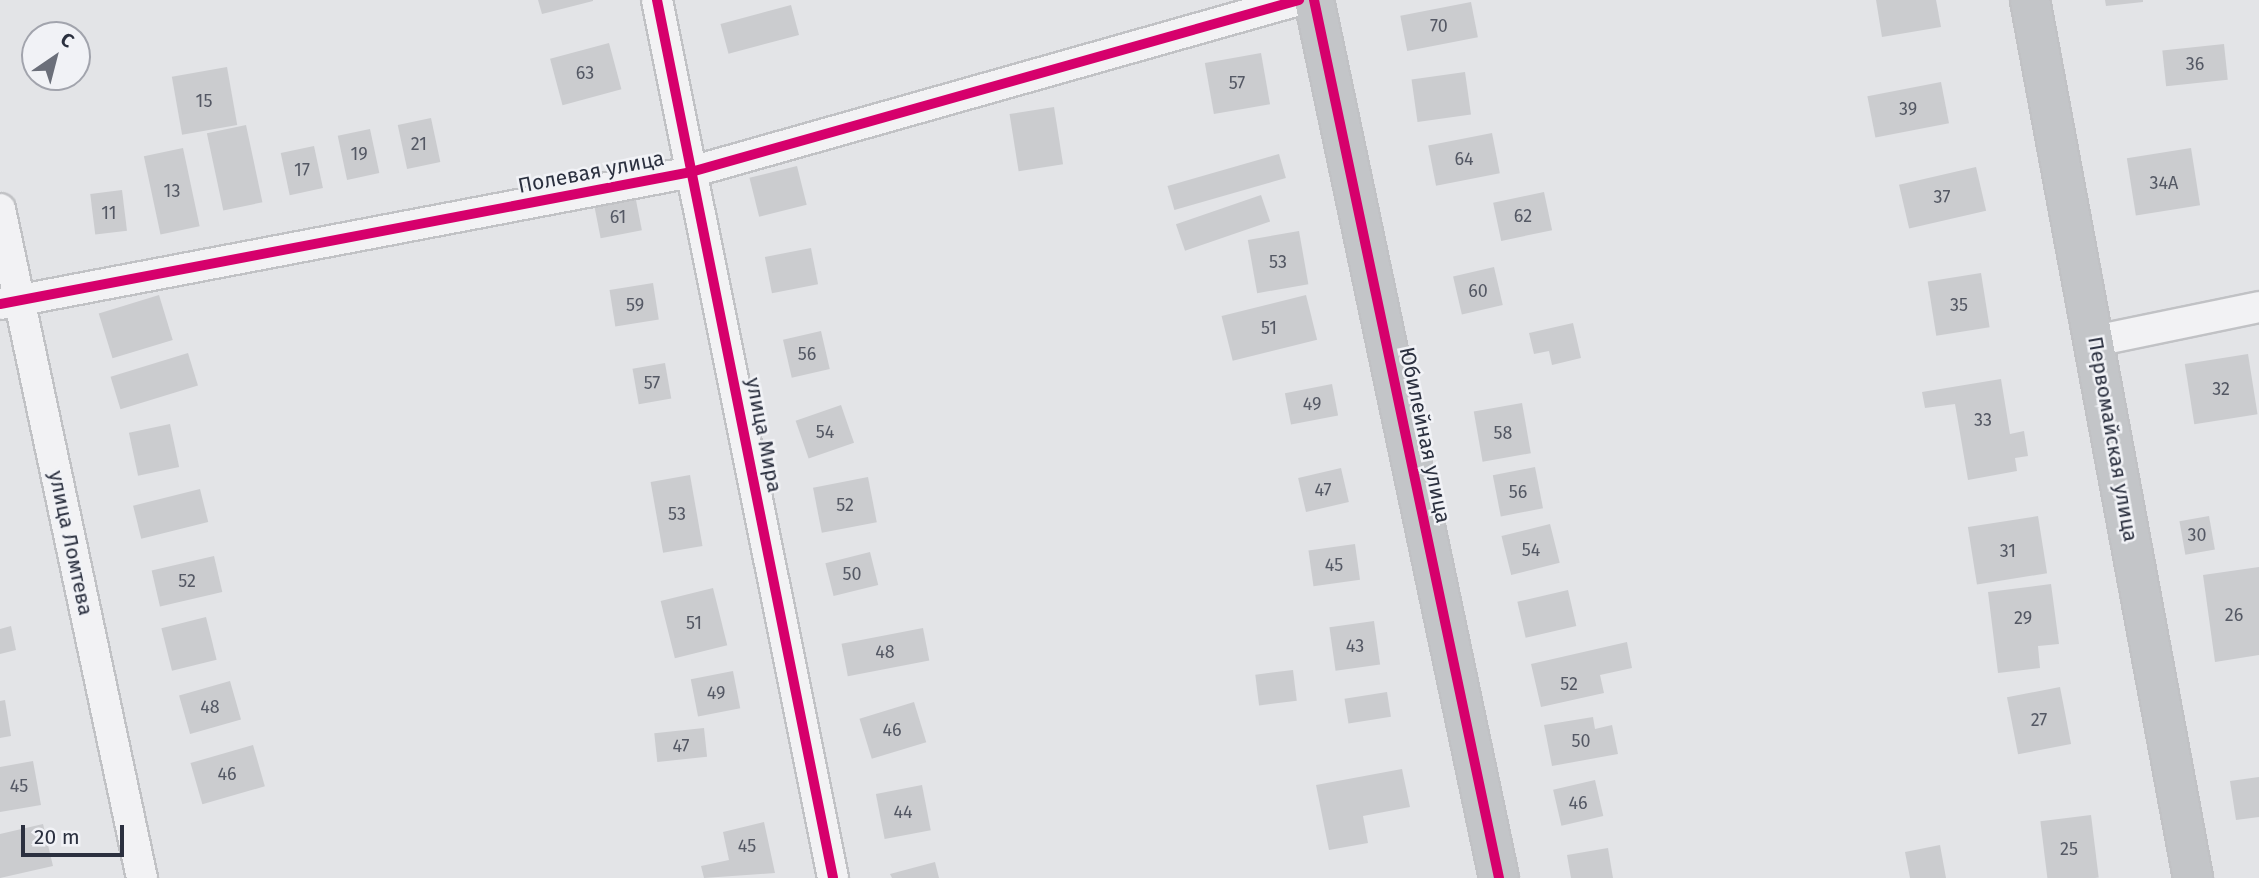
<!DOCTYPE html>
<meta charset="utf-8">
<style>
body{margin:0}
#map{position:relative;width:2259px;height:878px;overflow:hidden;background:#e3e4e7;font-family:"Fira Sans",sans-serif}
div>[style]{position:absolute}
.building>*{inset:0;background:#cbcccf;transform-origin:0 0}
.roads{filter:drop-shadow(2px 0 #c1c2c5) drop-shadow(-2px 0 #c1c2c5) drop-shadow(0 2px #c1c2c5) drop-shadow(0 -2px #c1c2c5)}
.street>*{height:30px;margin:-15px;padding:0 15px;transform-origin:15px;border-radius:15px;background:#f2f2f4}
.secondary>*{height:38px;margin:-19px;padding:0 19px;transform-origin:19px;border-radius:19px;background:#c3c5c8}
.cycleway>*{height:10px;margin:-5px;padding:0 5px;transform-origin:5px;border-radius:5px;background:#d6006c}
span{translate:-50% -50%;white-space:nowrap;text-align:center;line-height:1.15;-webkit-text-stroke:5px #f1f2f6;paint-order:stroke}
.number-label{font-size:18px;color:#545864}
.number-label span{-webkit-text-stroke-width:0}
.street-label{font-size:21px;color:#2b303f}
.north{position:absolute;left:21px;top:21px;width:70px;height:70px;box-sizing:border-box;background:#f1f2f6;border:2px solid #a2a4ad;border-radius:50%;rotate:35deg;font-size:19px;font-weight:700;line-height:28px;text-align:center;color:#2b303f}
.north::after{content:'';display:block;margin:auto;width:24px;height:32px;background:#6b6f7a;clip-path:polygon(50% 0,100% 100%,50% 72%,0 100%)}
.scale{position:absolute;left:21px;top:825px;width:103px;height:32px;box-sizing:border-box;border:4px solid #2b303f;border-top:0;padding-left:9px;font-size:21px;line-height:24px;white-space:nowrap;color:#2b303f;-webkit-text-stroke:5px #f1f2f6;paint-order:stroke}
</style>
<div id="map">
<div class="building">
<i style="clip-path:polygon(538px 0,593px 0,593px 1px,542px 14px)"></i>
<i style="clip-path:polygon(1876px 0,1936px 0,1941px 27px,1882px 37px)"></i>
<i style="clip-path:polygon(2105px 0,2143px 0,2143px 2px,2106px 6px)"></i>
<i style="left:1471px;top:2px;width:36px;height:72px;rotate:79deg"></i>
<i style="left:791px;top:5px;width:31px;height:73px;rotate:75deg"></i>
<i style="left:609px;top:43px;width:48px;height:61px;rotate:75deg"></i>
<i style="left:2224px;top:44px;width:36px;height:62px;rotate:84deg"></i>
<i style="left:1261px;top:53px;width:52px;height:57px;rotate:80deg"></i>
<i style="left:227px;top:67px;width:59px;height:56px;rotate:80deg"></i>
<i style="left:1465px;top:72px;width:43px;height:54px;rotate:82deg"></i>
<i style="left:1941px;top:82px;width:42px;height:75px;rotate:79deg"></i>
<i style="left:1054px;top:107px;width:58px;height:45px;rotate:81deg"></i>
<i style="left:431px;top:118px;width:45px;height:34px;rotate:78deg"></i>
<i style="left:246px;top:125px;width:79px;height:40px;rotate:78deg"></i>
<i style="left:370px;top:129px;width:45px;height:33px;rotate:78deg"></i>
<i style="left:1492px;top:133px;width:41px;height:65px;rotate:79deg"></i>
<i style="left:314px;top:146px;width:43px;height:34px;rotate:78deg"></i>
<i style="left:183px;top:148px;width:80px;height:40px;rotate:78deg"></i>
<i style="left:2191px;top:148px;width:58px;height:65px;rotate:81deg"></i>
<i style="left:1279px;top:154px;width:25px;height:116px;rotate:74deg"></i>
<i style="left:797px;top:166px;width:40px;height:49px;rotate:76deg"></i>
<i style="left:1976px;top:167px;width:45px;height:79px;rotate:77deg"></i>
<i style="left:122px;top:190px;width:41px;height:32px;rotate:83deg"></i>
<i style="left:1544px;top:192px;width:39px;height:52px;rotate:78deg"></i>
<i style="left:635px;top:195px;width:36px;height:42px;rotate:79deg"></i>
<i style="left:1261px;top:195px;width:28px;height:90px;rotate:71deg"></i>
<i style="left:1299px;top:231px;width:54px;height:52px;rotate:80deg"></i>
<i style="left:811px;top:248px;width:37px;height:47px;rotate:79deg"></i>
<i style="left:1494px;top:267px;width:39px;height:42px;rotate:77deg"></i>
<i style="left:1981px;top:273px;width:55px;height:54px;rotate:81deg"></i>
<i style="left:653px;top:283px;width:37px;height:44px;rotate:81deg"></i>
<i style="left:159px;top:295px;width:47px;height:63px;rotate:73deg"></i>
<i style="left:1306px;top:295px;width:46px;height:87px;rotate:76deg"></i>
<i style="clip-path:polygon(1573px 323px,1581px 358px,1552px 365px,1549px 351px,1534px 354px,1529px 333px)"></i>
<i style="left:821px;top:331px;width:39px;height:39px;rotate:77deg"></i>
<i style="left:188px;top:353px;width:34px;height:81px;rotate:73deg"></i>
<i style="left:2248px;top:354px;width:61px;height:64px;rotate:81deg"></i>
<i style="left:665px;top:363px;width:36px;height:33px;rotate:80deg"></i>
<i style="clip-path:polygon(2001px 379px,2010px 434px,2024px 431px,2028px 456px,2015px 458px,2017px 471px,1968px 480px,1955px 404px,1925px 408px,1922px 392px)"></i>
<i style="left:1332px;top:384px;width:32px;height:48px;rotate:79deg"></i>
<i style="left:1522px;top:403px;width:51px;height:49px;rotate:80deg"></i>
<i style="left:841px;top:405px;width:40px;height:48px;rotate:71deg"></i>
<i style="left:170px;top:424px;width:44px;height:42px;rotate:78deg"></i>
<i style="left:1535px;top:467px;width:42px;height:43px;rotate:79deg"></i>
<i style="left:1341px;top:468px;width:35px;height:44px;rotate:77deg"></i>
<i style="left:690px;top:475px;width:72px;height:40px;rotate:80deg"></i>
<i style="left:868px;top:477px;width:46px;height:56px;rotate:79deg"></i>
<i style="left:200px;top:489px;width:34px;height:69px;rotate:76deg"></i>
<i style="left:2038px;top:516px;width:58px;height:71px;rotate:81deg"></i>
<i style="left:2209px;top:516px;width:34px;height:30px;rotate:80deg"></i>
<i style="left:1550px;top:524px;width:40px;height:50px;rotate:76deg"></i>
<i style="left:1355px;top:544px;width:36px;height:47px;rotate:82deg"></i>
<i style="left:870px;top:552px;width:34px;height:46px;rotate:76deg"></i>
<i style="left:214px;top:556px;width:37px;height:64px;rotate:77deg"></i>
<i style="clip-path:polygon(2259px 567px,2259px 655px,2215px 662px,2203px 575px)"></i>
<i style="clip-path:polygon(2051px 584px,2059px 644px,2038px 646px,2040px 668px,1998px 673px,1988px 592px)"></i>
<i style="left:713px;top:588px;width:59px;height:54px;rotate:76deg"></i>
<i style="left:1568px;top:590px;width:37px;height:52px;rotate:77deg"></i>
<i style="left:206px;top:617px;width:44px;height:46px;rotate:76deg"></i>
<i style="left:1374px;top:621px;width:44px;height:45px;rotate:82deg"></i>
<i style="clip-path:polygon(11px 626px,16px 650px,0 654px,0 629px)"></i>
<i style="left:923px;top:628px;width:33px;height:83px;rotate:79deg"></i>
<i style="clip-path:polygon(1627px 642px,1632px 668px,1600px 675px,1604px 693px,1541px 707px,1531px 664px)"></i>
<i style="left:1293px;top:670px;width:31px;height:38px;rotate:83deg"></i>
<i style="left:733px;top:671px;width:38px;height:43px;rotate:79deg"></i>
<i style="left:230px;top:681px;width:40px;height:53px;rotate:74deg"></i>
<i style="left:2060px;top:687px;width:58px;height:54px;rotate:79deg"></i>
<i style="left:1387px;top:692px;width:25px;height:43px;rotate:81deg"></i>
<i style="clip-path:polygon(5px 700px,11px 736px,0 738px,0 701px)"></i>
<i style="left:914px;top:702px;width:42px;height:57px;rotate:73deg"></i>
<i style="clip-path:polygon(1593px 717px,1595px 729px,1612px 725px,1618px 754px,1552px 766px,1544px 725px)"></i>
<i style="left:704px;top:728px;width:29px;height:50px;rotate:84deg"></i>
<i style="left:253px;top:745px;width:43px;height:65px;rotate:74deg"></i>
<i style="clip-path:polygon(33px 761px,41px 805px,0 812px,0 767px)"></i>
<i style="clip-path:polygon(1402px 769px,1410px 807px,1363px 816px,1368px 843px,1329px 850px,1316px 785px)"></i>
<i style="clip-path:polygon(2259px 777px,2259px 817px,2236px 820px,2230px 781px)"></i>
<i style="left:1595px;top:780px;width:37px;height:43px;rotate:77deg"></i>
<i style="left:922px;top:785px;width:46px;height:47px;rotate:79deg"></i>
<i style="left:2091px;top:815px;width:63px;height:51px;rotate:83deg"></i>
<i style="clip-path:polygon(764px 822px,775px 873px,704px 878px,701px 866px,729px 860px,723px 832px)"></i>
<i style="clip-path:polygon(43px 824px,53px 866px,0 878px,0 834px)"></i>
<i style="clip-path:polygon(1940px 845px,1946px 878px,1910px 878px,1905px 852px)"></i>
<i style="clip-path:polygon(1608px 848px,1613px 878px,1571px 878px,1567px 855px)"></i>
<i style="clip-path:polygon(935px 862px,939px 878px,892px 878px,890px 874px)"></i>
</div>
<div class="roads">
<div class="street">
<i style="left:657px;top:0;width:895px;rotate:78.66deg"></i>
<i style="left:0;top:209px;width:684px;rotate:78.02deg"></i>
<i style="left:0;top:304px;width:703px;rotate:-10.81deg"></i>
<i style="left:691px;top:172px;width:632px;rotate:-15.8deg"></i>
<i style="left:2095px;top:341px;width:167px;rotate:-11.7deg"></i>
</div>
<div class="secondary">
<i style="left:1314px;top:0;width:897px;rotate:78.1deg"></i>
<i style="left:2030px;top:0;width:893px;rotate:79.48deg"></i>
</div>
</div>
<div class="cycleway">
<i style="left:657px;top:0;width:895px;rotate:78.66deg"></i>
<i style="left:1314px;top:0;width:897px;rotate:78.1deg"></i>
<i style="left:0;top:304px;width:703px;rotate:-10.81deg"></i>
<i style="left:691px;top:172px;width:632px;rotate:-15.8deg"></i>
</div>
<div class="number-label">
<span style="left:1439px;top:26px">70</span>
<span style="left:2195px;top:64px">36</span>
<span style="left:585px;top:73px">63</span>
<span style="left:1237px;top:83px">57</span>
<span style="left:204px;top:101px">15</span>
<span style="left:1908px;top:109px">39</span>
<span style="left:419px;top:144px">21</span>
<span style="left:359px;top:154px">19</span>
<span style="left:1464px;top:159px">64</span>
<span style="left:302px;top:170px">17</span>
<span style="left:2164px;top:183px">34А</span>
<span style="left:172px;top:191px">13</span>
<span style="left:1942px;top:197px">37</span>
<span style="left:109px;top:213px">11</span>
<span style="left:1523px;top:216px">62</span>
<span style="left:618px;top:217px">61</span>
<span style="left:1278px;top:262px">53</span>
<span style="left:1478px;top:291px">60</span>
<span style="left:635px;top:305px">59</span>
<span style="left:1959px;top:305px">35</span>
<span style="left:1269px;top:328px">51</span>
<span style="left:807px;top:354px">56</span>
<span style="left:652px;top:383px">57</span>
<span style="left:2221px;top:389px">32</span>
<span style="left:1312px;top:404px">49</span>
<span style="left:1983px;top:420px">33</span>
<span style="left:825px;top:432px">54</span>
<span style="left:1503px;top:433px">58</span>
<span style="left:1323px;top:490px">47</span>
<span style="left:1518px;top:492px">56</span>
<span style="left:845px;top:505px">52</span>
<span style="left:677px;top:514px">53</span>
<span style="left:2197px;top:535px">30</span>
<span style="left:1531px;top:550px">54</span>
<span style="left:2008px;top:551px">31</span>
<span style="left:1334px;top:565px">45</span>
<span style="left:852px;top:574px">50</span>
<span style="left:187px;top:581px">52</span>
<span style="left:2234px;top:615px">26</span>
<span style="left:2023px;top:618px">29</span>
<span style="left:694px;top:623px">51</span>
<span style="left:1355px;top:646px">43</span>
<span style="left:885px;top:652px">48</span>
<span style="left:1569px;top:684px">52</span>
<span style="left:716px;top:693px">49</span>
<span style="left:210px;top:707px">48</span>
<span style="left:2039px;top:720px">27</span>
<span style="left:892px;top:730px">46</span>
<span style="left:1581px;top:741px">50</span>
<span style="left:681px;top:746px">47</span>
<span style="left:227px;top:774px">46</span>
<span style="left:19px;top:786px">45</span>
<span style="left:1578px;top:803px">46</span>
<span style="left:903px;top:812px">44</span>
<span style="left:747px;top:846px">45</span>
<span style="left:2069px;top:849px">25</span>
</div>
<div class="street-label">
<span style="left:591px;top:172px;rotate:-11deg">Полевая улица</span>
<span style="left:764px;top:435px;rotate:79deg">улица Мира</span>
<span style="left:1425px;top:435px;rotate:78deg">Юбилейная улица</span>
<span style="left:2113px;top:439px;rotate:80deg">Первомайская улица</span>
<span style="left:71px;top:543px;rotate:78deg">улица Ломтева</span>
</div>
<div class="north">С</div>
<div class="scale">20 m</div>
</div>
